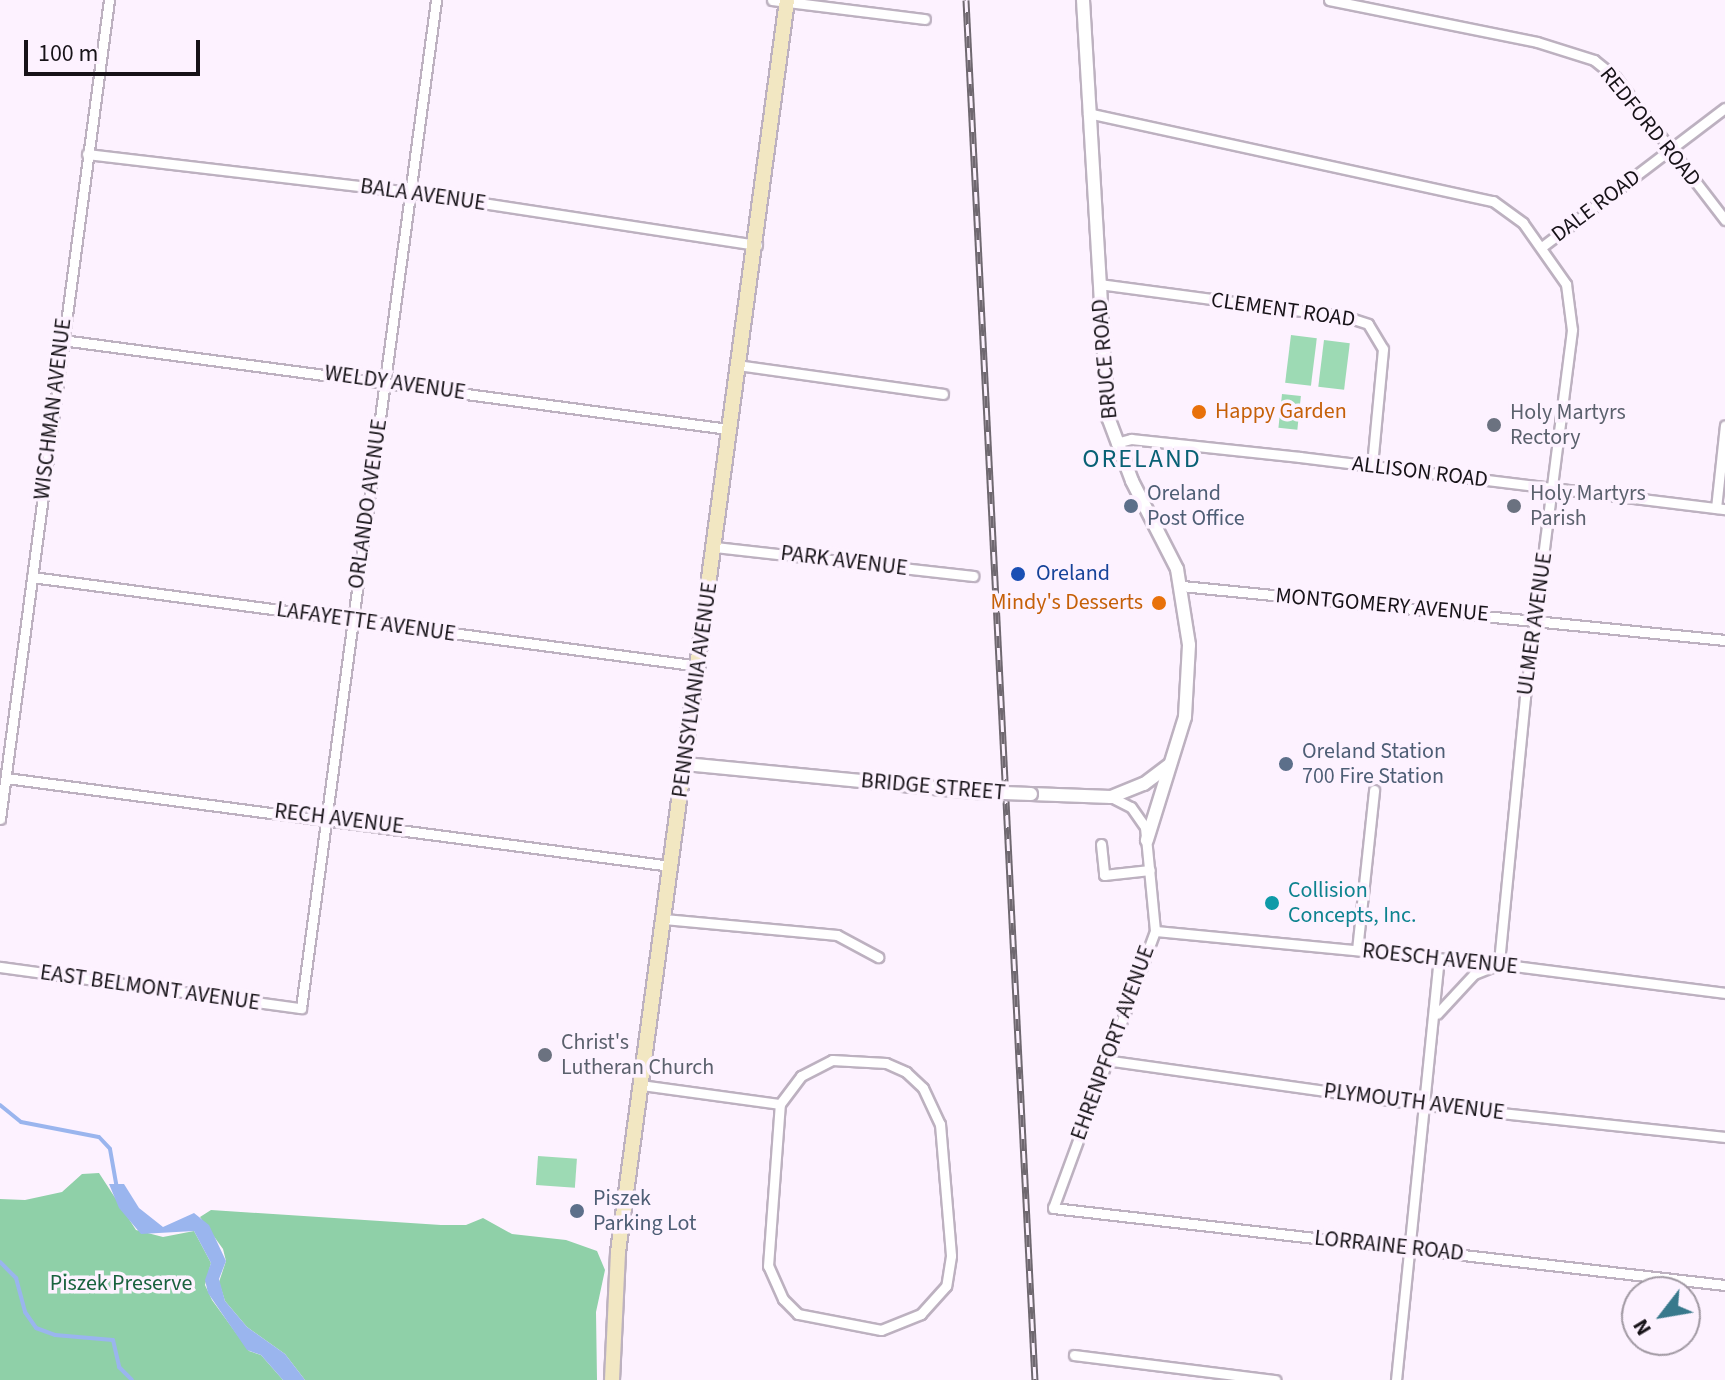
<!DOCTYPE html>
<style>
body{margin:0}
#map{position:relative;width:1725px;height:1380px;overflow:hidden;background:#fdf2ff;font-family:"Source Sans 3",sans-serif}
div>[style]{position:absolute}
.green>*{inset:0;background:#9ddab4;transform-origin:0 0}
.forest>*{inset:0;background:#8fd0a8}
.water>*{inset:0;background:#9ab5ee}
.stream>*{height:4px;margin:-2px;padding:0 2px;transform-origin:2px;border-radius:2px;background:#9ab5ee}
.roads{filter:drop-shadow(2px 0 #bdb1c0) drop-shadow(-2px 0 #bdb1c0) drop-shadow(0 2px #bdb1c0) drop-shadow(0 -2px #bdb1c0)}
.minor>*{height:9px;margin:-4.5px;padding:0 4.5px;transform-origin:4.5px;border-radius:4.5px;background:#fff}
.tertiary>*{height:12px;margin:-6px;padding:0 6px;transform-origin:6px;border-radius:6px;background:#fff}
.secondary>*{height:14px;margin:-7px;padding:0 7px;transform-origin:7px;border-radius:7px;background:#f2e7c2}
.rail>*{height:7px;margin-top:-3.5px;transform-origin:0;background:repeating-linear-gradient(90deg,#fdf2ff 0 12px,#6f6870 0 24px);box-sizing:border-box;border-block:2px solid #6f6870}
.bridges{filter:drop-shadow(2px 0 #bdb1c0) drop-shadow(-2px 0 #bdb1c0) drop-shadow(0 2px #bdb1c0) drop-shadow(0 -2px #bdb1c0)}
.tertiary-bridge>*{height:12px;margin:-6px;padding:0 6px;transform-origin:6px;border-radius:6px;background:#fff}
.dots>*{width:22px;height:22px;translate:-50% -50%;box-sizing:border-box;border:4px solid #fdf2ff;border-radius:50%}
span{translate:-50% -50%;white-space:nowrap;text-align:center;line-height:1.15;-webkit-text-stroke:7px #fdf2ff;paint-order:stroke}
.street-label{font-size:22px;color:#171318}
.food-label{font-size:22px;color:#c56008}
.left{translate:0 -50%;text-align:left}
.right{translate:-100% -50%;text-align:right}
.worship-label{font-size:22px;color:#5b616d}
.service-label{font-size:22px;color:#4e5e75}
.transit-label{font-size:22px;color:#164399}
.culture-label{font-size:22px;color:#0d838f}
.park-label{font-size:22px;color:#19623e}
.quarter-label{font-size:26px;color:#096175;letter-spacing:2px}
.north{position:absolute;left:1621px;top:1276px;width:80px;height:80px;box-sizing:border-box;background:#fdf2ff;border:2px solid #a199a3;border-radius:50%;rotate:239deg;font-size:22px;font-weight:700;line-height:32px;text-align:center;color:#171318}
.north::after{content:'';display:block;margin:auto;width:28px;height:36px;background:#38798c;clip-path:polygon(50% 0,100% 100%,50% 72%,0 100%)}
.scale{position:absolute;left:24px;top:40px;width:176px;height:36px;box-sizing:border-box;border:4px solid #171318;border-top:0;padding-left:10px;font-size:24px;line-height:28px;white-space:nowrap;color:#171318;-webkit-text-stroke:6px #fdf2ff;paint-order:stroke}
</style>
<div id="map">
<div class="green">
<i style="left:1291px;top:335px;width:26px;height:48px;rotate:7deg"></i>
<i style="left:1324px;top:340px;width:26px;height:47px;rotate:7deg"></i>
<i style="left:1282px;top:394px;width:19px;height:34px;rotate:6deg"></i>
<i style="left:538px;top:1156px;width:39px;height:29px;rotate:4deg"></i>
</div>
<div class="forest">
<i style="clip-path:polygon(99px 1173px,136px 1230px,163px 1237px,194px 1231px,211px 1263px,205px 1285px,212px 1300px,249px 1351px,261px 1355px,283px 1380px,0 1380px,0 1199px,25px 1200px,62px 1192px,82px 1174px)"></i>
<i style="clip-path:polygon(211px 1210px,441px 1225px,466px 1225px,483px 1218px,512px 1234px,566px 1240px,597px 1251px,605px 1270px,596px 1312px,597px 1380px,305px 1380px,285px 1354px,247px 1327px,225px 1301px,219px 1282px,226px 1261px,223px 1249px,200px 1217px)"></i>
</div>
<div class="water">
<i style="clip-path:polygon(109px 1184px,124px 1184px,139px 1208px,163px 1227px,194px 1213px,209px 1225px,226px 1261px,219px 1279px,225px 1301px,247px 1327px,285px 1354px,305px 1380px,283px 1380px,261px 1355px,247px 1350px,208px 1293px,205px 1280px,211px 1263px,194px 1231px,141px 1234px,119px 1208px)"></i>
</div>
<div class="stream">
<i style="left:0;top:1105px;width:27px;rotate:39deg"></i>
<i style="left:21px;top:1122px;width:79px;rotate:10.9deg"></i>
<i style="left:99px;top:1137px;width:16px;rotate:47deg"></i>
<i style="left:110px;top:1149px;width:39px;rotate:80deg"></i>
<i style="left:0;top:1262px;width:23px;rotate:45deg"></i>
<i style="left:16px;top:1278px;width:35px;rotate:75deg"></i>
<i style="left:25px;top:1312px;width:19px;rotate:55deg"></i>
<i style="left:36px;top:1328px;width:20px;rotate:20deg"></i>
<i style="left:55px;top:1335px;width:58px;rotate:4.9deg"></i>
<i style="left:113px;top:1340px;width:28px;rotate:77deg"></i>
<i style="left:119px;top:1367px;width:18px;rotate:45deg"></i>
</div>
<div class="roads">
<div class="minor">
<i style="left:772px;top:0;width:154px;rotate:7.1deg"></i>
<i style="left:1329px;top:0;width:212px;rotate:11.4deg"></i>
<i style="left:1537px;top:42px;width:60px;rotate:17.5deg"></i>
<i style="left:1594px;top:60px;width:28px;rotate:39deg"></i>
<i style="left:1616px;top:78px;width:179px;rotate:52.5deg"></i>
<i style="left:1088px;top:113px;width:414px;rotate:12.3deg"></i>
<i style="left:1493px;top:201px;width:37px;rotate:36deg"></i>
<i style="left:1523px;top:223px;width:75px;rotate:54.8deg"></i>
<i style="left:1566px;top:284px;width:46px;rotate:82.6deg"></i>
<i style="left:1572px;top:330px;width:370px;rotate:97.3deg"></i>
<i style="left:1525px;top:697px;width:268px;rotate:95.6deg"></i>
<i style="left:1499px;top:964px;width:27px;rotate:158deg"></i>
<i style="left:1474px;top:974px;width:54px;rotate:132.8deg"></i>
<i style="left:87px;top:154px;width:325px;rotate:6.7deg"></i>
<i style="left:410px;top:192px;width:351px;rotate:8.7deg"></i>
<i style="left:1543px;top:246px;width:228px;rotate:-37.2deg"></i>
<i style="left:1099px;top:284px;width:250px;rotate:7.6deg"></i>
<i style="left:1347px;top:317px;width:22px;rotate:18deg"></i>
<i style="left:1368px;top:324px;width:29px;rotate:59deg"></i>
<i style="left:1383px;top:349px;width:117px;rotate:95.4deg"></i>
<i style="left:62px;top:340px;width:672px;rotate:7.61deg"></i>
<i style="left:737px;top:365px;width:208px;rotate:8deg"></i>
<i style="left:1116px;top:443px;width:16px;rotate:-15deg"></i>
<i style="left:1131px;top:439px;width:170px;rotate:6.1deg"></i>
<i style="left:1300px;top:457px;width:428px;rotate:7deg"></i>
<i style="left:1716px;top:508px;width:83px;rotate:-83.8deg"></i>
<i style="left:715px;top:547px;width:260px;rotate:6.4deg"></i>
<i style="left:32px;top:577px;width:674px;rotate:7.59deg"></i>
<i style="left:1182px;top:586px;width:546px;rotate:5.68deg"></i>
<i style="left:6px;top:778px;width:671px;rotate:7.54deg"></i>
<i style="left:1111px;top:797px;width:22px;rotate:27deg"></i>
<i style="left:1131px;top:807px;width:24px;rotate:55deg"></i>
<i style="left:1145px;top:827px;width:104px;rotate:84.5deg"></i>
<i style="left:1155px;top:931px;width:295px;rotate:110.2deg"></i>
<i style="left:1053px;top:1208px;width:676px;rotate:6.54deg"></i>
<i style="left:0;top:819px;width:826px;rotate:-82.42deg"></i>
<i style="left:1101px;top:844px;width:31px;rotate:84deg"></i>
<i style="left:1104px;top:875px;width:46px;rotate:-6.2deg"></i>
<i style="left:664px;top:919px;width:174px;rotate:5.3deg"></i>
<i style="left:837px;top:935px;width:47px;rotate:28.2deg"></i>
<i style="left:1155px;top:931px;width:346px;rotate:5.5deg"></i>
<i style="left:1499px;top:964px;width:228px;rotate:7.3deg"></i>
<i style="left:1357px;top:950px;width:161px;rotate:-83.9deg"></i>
<i style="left:0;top:967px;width:304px;rotate:7.8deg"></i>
<i style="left:301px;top:1008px;width:1017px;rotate:-82.37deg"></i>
<i style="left:832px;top:1060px;width:54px;rotate:3.2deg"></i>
<i style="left:886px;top:1063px;width:22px;rotate:24deg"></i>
<i style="left:906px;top:1072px;width:23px;rotate:43deg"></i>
<i style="left:923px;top:1088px;width:40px;rotate:65deg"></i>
<i style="left:940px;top:1124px;width:132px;rotate:85.2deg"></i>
<i style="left:951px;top:1256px;width:30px;rotate:99deg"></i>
<i style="left:946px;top:1286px;width:38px;rotate:132deg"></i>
<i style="left:921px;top:1314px;width:43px;rotate:158.2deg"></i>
<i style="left:881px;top:1330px;width:85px;rotate:-169.1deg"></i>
<i style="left:798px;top:1314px;width:21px;rotate:-135deg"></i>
<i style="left:783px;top:1299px;width:36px;rotate:-114deg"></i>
<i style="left:768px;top:1266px;width:162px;rotate:-85.8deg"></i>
<i style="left:780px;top:1104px;width:35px;rotate:-53deg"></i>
<i style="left:801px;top:1076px;width:35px;rotate:-27deg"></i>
<i style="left:1105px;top:1060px;width:324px;rotate:8deg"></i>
<i style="left:1426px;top:1105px;width:301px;rotate:6.1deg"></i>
<i style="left:641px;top:1085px;width:140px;rotate:7.8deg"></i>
<i style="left:1074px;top:1355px;width:203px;rotate:7.1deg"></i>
<i style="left:1396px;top:1380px;width:423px;rotate:-84.2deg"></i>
</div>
<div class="tertiary">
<i style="left:1083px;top:0;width:418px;rotate:86.6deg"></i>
<i style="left:1108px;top:417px;width:68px;rotate:69.4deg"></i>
<i style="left:1132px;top:481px;width:99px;rotate:62.9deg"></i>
<i style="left:1177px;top:569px;width:77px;rotate:81deg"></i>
<i style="left:1189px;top:645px;width:72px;rotate:93.2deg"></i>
<i style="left:1185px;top:717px;width:129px;rotate:107.2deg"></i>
<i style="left:685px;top:764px;width:294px;rotate:5.5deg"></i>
<i style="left:1031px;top:794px;width:80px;rotate:2.1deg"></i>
<i style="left:1111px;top:797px;width:35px;rotate:-22deg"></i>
<i style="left:1144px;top:784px;width:31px;rotate:-37deg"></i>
</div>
<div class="secondary">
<i style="left:612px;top:1380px;width:128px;rotate:-87.3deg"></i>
<i style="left:618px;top:1252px;width:1263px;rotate:-82.31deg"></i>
</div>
</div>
<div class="rail">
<i style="left:966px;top:0;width:1382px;rotate:87.14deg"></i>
</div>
<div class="bridges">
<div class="tertiary-bridge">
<i style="left:978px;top:792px;width:53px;rotate:2.2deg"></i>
</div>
</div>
<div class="dots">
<i style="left:1199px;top:412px;background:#e8710a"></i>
<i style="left:1494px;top:425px;background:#6b7280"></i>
<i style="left:1131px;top:506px;background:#5c6f8a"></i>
<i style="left:1514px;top:506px;background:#6b7280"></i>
<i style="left:1018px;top:574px;background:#1a4fb4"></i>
<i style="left:1159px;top:603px;background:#e8710a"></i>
<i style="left:1286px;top:764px;background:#5c6f8a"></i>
<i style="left:1272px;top:903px;background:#0f9aa8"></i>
<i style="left:545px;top:1055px;background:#6b7280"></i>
<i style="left:577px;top:1211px;background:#5c6f8a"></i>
</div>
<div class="street-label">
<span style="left:1650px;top:127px;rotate:51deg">REDFORD ROAD</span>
<span style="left:423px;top:195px;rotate:8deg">BALA AVENUE</span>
<span style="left:1596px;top:206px;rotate:-37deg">DALE ROAD</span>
<span style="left:1283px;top:310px;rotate:8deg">CLEMENT ROAD</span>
<span style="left:1105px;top:359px;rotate:-95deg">BRUCE ROAD</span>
<span style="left:395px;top:383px;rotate:8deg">WELDY AVENUE</span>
<span style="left:53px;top:409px;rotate:-83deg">WISCHMAN AVENUE</span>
<span style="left:1420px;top:472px;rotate:7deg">ALLISON ROAD</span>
<span style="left:368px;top:504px;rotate:-82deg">ORLANDO AVENUE</span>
<span style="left:844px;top:561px;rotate:7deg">PARK AVENUE</span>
<span style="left:1382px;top:605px;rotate:5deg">MONTGOMERY AVENUE</span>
<span style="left:366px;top:622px;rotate:8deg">LAFAYETTE AVENUE</span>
<span style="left:1535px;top:624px;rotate:-82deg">ULMER AVENUE</span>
<span style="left:695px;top:690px;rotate:-82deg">PENNSYLVANIA AVENUE</span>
<span style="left:933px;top:787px;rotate:5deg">BRIDGE STREET</span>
<span style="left:339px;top:819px;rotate:7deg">RECH AVENUE</span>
<span style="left:1440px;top:959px;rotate:6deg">ROESCH AVENUE</span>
<span style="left:150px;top:988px;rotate:8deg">EAST BELMONT AVENUE</span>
<span style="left:1113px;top:1043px;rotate:-70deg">EHRENPFORT AVENUE</span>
<span style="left:1414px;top:1102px;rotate:7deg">PLYMOUTH AVENUE</span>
<span style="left:1389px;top:1246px;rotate:6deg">LORRAINE ROAD</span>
</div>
<div class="food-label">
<span class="left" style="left:1215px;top:412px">Happy Garden</span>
<span class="right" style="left:1143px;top:603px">Mindy's Desserts</span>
</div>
<div class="worship-label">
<span class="left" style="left:1510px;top:425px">Holy Martyrs<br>Rectory</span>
<span class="left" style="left:1530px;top:506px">Holy Martyrs<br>Parish</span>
<span class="left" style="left:561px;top:1055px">Christ's<br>Lutheran Church</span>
</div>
<div class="service-label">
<span class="left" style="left:1147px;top:506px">Oreland<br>Post Office</span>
<span class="left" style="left:1302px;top:764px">Oreland Station<br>700 Fire Station</span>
<span class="left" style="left:593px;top:1211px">Piszek<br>Parking Lot</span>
</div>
<div class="transit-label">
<span class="left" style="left:1036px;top:574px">Oreland</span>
</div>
<div class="culture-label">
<span class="left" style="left:1288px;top:903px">Collision<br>Concepts, Inc.</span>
</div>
<div class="park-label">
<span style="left:121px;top:1284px">Piszek Preserve</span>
</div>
<div class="quarter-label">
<span style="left:1142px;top:459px">ORELAND</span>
</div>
<div class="north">N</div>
<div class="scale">100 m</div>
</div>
